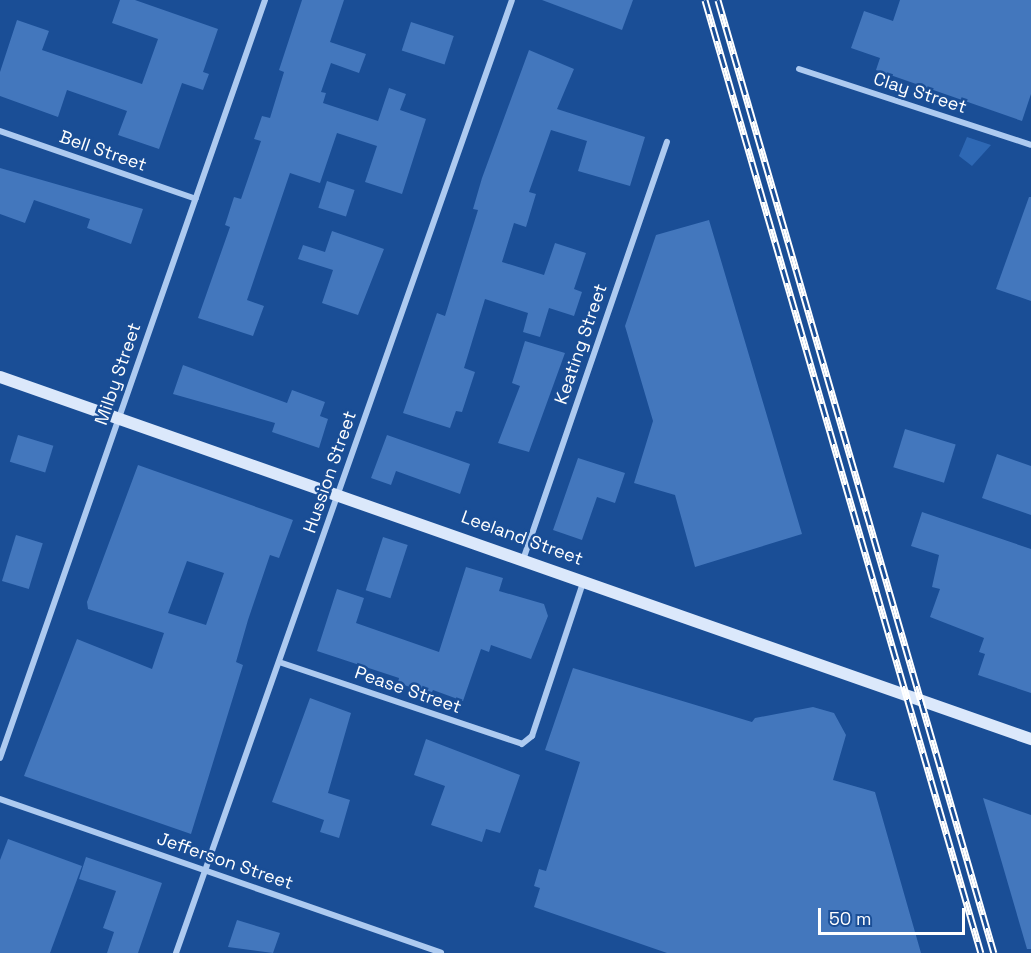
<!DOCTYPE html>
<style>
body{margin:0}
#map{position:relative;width:1031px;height:953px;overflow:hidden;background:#1a4e96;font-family:"Space Grotesk",sans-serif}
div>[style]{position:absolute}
.green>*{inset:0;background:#2e68b4}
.building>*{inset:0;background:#4377bd;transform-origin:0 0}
.street>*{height:6px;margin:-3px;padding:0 3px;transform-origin:3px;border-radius:3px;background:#adcaf0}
.secondary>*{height:12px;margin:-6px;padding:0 6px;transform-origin:6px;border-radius:6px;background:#dbe8fb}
.rail>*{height:7px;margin-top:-3.5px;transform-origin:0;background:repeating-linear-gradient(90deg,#1a4e96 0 14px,#fff 0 28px);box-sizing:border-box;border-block:2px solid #fff}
span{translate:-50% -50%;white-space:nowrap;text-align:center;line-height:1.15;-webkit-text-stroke:5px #1a4e96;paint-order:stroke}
.street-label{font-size:18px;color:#fff}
.scale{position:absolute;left:818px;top:908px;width:147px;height:27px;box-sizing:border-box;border:3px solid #fff;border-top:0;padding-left:8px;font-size:18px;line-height:21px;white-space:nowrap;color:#fff;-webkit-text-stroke:4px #1a4e96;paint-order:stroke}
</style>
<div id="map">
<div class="green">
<i style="clip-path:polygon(967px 137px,991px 145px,972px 166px,959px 156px)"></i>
</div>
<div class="building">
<i style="clip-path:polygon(120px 0,135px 0,218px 29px,203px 72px,209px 74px,203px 90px,182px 83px,159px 149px,118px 135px,127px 111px,67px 90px,58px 117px,0 96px,0 72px,17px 20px,49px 31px,42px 50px,142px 84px,158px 39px,112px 23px)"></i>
<i style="clip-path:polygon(302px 0,344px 0,330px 42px,366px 54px,359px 73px,331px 63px,321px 92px,326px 93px,323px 103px,378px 121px,389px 88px,406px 94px,400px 110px,426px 119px,402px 194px,365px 182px,377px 146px,337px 133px,320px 183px,290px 173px,247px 300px,264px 306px,253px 336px,198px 318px,230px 227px,225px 225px,234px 197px,241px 199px,261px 141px,254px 139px,262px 116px,270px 118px,284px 72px,279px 70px)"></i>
<i style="clip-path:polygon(542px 0,633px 0,622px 30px)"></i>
<i style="clip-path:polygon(900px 0,1031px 0,1031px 94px,1022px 121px,876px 70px,880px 58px,851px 48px,864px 11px,893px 21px)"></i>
<i style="left:411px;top:22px;width:45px;height:30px;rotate:18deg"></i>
<i style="clip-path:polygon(529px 50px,574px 69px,557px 109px,645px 137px,630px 186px,578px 171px,587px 141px,551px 130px,529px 192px,536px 194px,526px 227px,514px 223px,502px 262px,544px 275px,555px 243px,586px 253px,574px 289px,582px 292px,574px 316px,549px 308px,540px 337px,523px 332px,528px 313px,485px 299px,464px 368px,475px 372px,462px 412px,456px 411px,450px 428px,403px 413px,437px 313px,445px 316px,478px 210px,473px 209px,482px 178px)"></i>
<i style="clip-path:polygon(0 168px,143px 209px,131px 244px,87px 228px,90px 219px,34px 200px,25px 223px,0 214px)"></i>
<i style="left:327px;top:181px;width:29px;height:28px;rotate:18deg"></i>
<i style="clip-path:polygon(1029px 197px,1031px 197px,1031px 301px,996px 289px)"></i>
<i style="clip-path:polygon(709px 220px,802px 534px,695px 567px,675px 495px,634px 483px,653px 421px,625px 326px,656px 235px)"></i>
<i style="clip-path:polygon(332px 231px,384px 249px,358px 315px,322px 303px,333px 270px,298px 259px,303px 245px,325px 252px)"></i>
<i style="clip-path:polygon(525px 341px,565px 353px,529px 452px,498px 443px,520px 386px,512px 383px)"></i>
<i style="clip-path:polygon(183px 365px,287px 403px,292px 390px,325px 402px,320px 416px,328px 419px,319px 448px,272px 432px,275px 423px,173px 394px)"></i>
<i style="left:905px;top:429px;width:53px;height:40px;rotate:17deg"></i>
<i style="left:18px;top:435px;width:37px;height:28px;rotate:17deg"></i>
<i style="clip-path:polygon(387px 435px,470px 464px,460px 494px,396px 471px,391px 485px,371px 478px)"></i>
<i style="clip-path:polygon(997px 454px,1031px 466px,1031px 515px,982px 498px)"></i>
<i style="clip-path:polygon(578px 458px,625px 473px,615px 503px,597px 497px,582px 540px,553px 530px)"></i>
<i style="clip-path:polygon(evenodd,138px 465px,293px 520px,279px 558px,270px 555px,248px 620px,236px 662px,243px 665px,191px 834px,24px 776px,77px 639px,152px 669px,164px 633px,88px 609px,87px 602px,138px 465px,187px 561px,224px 573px,206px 625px,168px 613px,187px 561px)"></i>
<i style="clip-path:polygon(922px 512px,1031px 549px,1031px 693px,978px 675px,985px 654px,979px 652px,984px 638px,930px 617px,940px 589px,932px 587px,939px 555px,911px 546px)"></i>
<i style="left:16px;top:535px;width:28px;height:48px;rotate:17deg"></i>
<i style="left:383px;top:537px;width:26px;height:56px;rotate:18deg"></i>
<i style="clip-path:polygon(466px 567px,503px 578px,499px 591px,544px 604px,548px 616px,531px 659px,491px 645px,489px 652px,481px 649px,463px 701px,433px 690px,431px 694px,398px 683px,399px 678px,317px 651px,337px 589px,364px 598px,356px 623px,439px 652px)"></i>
<i style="clip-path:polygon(573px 668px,752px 722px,755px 718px,813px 707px,834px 713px,846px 735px,833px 780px,875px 792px,921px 953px,667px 953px,534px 907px,540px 888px,534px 886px,539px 869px,546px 871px,580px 762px,545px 750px)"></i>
<i style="clip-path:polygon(310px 698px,351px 713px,328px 793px,350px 800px,339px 838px,320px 832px,324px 820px,272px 802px)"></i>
<i style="clip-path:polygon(426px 739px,520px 775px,500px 833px,486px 829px,482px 842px,431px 825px,445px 786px,414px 775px)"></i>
<i style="clip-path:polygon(983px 798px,1031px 815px,1031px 949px,1027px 949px)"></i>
<i style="clip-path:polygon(8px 839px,82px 866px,50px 953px,0 953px,0 860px)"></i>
<i style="clip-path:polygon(86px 857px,162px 883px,138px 953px,107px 953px,114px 932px,103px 928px,116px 891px,79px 879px)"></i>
<i style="clip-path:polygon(237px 920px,280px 933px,273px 953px,228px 947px)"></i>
</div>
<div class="street">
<i style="left:799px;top:69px;width:244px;rotate:18.1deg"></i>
<i style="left:0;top:131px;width:207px;rotate:19.1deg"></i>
<i style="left:524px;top:557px;width:439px;rotate:-71deg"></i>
<i style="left:279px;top:662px;width:256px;rotate:18.6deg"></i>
<i style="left:522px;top:744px;width:13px;rotate:-39deg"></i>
<i style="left:532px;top:736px;width:164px;rotate:-71.6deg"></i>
<i style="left:0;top:758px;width:803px;rotate:-70.73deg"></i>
<i style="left:0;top:799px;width:467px;rotate:19.2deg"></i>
<i style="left:176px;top:953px;width:1010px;rotate:-70.58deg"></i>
</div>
<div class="secondary">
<i style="left:0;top:377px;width:1093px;rotate:19.35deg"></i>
</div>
<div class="rail">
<i style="left:705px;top:0;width:992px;rotate:73.85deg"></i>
<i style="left:718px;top:0;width:992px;rotate:73.85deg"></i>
</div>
<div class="street-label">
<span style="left:920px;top:93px;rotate:18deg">Clay Street</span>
<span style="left:103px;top:151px;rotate:19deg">Bell Street</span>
<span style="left:581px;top:344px;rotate:-71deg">Keating Street</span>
<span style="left:118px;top:374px;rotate:-71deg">Milby Street</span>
<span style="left:330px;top:472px;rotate:-71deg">Hussion Street</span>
<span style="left:522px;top:538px;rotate:20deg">Leeland Street</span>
<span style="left:408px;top:690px;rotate:19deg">Pease Street</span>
<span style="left:225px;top:861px;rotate:19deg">Jefferson Street</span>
</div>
<div class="scale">50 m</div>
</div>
